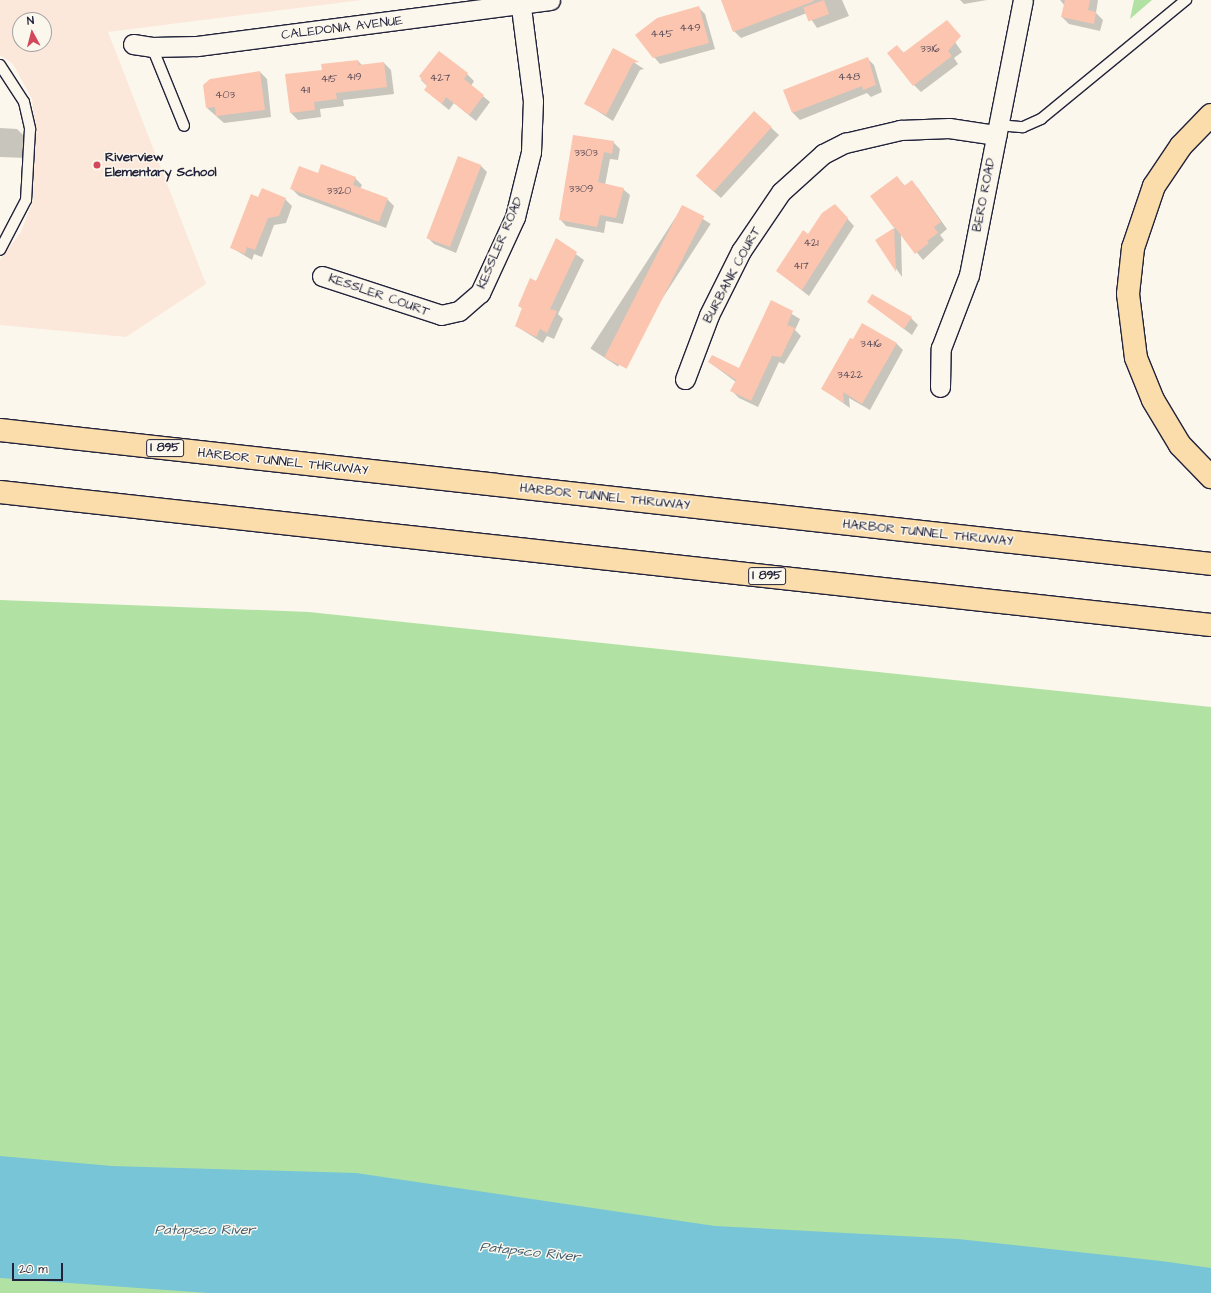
<!DOCTYPE html>
<style>
body{margin:0}
#map{position:relative;width:1211px;height:1293px;overflow:hidden;background:#fbf7ec;font-family:"Architects Daughter",sans-serif}
div>[style]{position:absolute}
.built>*{inset:0;background:#fbe8da}
.green>*{inset:0;background:#b1e2a3}
.water>*{inset:0;background:#78c5d7}
.shadow>*{inset:0;background:#0003;transform-origin:0 0}
.building>*{inset:0;background:#fcc5b0;transform-origin:0 0}
.roads{filter:drop-shadow(1px 0 #22223b) drop-shadow(-1px 0 #22223b) drop-shadow(0 1px #22223b) drop-shadow(0 -1px #22223b)}
.service>*{height:10px;margin:-5px;padding:0 5px;transform-origin:5px;border-radius:5px;background:#fbf7ec}
.minor>*{height:19px;margin:-9.5px;padding:0 9.5px;transform-origin:9.5px;border-radius:9.5px;background:#fbf7ec}
.motorway>*{height:22px;margin:-11px;padding:0 11px;transform-origin:11px;border-radius:11px;background:#fbddab}
.dots>*{width:11px;height:11px;translate:-50% -50%;box-sizing:border-box;border:2px solid #fbf7ec;border-radius:50%}
span{translate:-50% -50%;white-space:nowrap;text-align:center;line-height:1.15;-webkit-text-stroke:3px #fbf7ec;paint-order:stroke}
.number-label{font-size:11px;color:#584b58}
.number-label span{-webkit-text-stroke-width:0}
.shield-label span{padding:1px 3px;background:#fbf7ec;border:1px solid;border-radius:3px;-webkit-text-stroke-width:0}
.shield-label{font-size:12px;color:#22223b;font-weight:700}
.street-label{font-size:13px;color:#22223b}
.poi-label{font-size:13px;color:#22223b;font-weight:700}
.left{translate:0 -50%;text-align:left}
.water-label{font-size:14px;color:#405b72;font-style:italic}
.north{position:absolute;left:12px;top:12px;width:40px;height:40px;box-sizing:border-box;background:#fbf7ec;border:1px solid #a4a2a5;border-radius:50%;rotate:353deg;font-size:11px;font-weight:700;line-height:16px;text-align:center;color:#22223b}
.north::after{content:'';display:block;margin:auto;width:14px;height:18px;background:#d1495b;clip-path:polygon(50% 0,100% 100%,50% 72%,0 100%)}
.scale{position:absolute;left:12px;top:1263px;width:51px;height:18px;box-sizing:border-box;border:2px solid #22223b;border-top:0;padding-left:5px;font-size:12px;line-height:14px;white-space:nowrap;color:#22223b;-webkit-text-stroke:3px #fbf7ec;paint-order:stroke}
</style>
<div id="map">
<div class="built">
<i style="clip-path:polygon(evenodd,0 0,362px 0,108px 32px,206px 284px,126px 337px,0 325px,0 260px,21px 232px,33px 201px,35px 129px,32px 99px,13px 64px,0 55px,0 0,20px 20px,44px 20px,44px 44px,20px 44px,20px 20px)"></i>
</div>
<div class="green">
<i style="clip-path:polygon(1134px 0,1152px 0,1130px 19px)"></i>
<i style="clip-path:polygon(0 600px,309px 612px,1211px 707px,1211px 1293px,0 1293px)"></i>
</div>
<div class="water">
<i style="clip-path:polygon(0 1156px,112px 1166px,356px 1173px,715px 1226px,958px 1239px,1161px 1261px,1211px 1268px,1211px 1293px,208px 1293px,0 1278px)"></i>
</div>
<div class="shadow">
<i style="clip-path:polygon(722px 0,842px 0,849px 16px,817px 28px,807px 13px,741px 38px,734px 31px)"></i>
<i style="clip-path:polygon(960px 0,987px 0,964px 4px)"></i>
<i style="clip-path:polygon(1098px 0,1096px 13px,1103px 20px,1100px 31px,1069px 24px,1062px 17px,1065px 6px,1060px 0)"></i>
<i style="clip-path:polygon(698px 7px,705px 14px,715px 49px,660px 64px,654px 57px)"></i>
<i style="clip-path:polygon(948px 32px,962px 52px,954px 58px,958px 64px,921px 92px,914px 85px,897px 46px,904px 53px)"></i>
<i style="clip-path:polygon(613px 49px,644px 69px,640px 70px,613px 121px,585px 103px)"></i>
<i style="clip-path:polygon(439px 52px,467px 74px,474px 81px,471px 86px,490px 102px,476px 121px,454px 103px,449px 110px,425px 90px,428px 87px,421px 80px)"></i>
<i style="clip-path:polygon(867px 58px,874px 65px,882px 92px,871px 97px,867px 93px,800px 120px,793px 113px,784px 91px)"></i>
<i style="clip-path:polygon(358px 61px,363px 66px,384px 63px,391px 70px,394px 94px,343px 100px,344px 106px,320px 109px,321px 117px,298px 120px,291px 113px,323px 71px)"></i>
<i style="clip-path:polygon(260px 72px,267px 79px,271px 117px,224px 123px,207px 108px)"></i>
<i style="clip-path:polygon(754px 112px,779px 135px,721px 198px,703px 182px)"></i>
<i style="clip-path:polygon(0 128px,17px 129px,24px 136px,27px 158px,0 157px)"></i>
<i style="clip-path:polygon(574px 136px,613px 142px,620px 149px,618px 160px,610px 159px,605px 185px,623px 189px,630px 195px,623px 224px,606px 221px,604px 233px,566px 226px,560px 219px)"></i>
<i style="clip-path:polygon(480px 165px,487px 172px,456px 253px,434px 244px,427px 237px)"></i>
<i style="clip-path:polygon(319px 174px,355px 178px,362px 185px,360px 189px,387px 199px,394px 206px,386px 228px,299px 196px,292px 189px)"></i>
<i style="clip-path:polygon(897px 177px,905px 186px,911px 182px,918px 188px,947px 229px,940px 235px,944px 240px,923px 260px,901px 233px,902px 277px,876px 240px,895px 228px,872px 196px)"></i>
<i style="clip-path:polygon(259px 198px,285px 199px,292px 206px,286px 223px,274px 225px,262px 257px,254px 254px,252px 260px,232px 248px)"></i>
<i style="clip-path:polygon(835px 205px,854px 226px,809px 296px,777px 271px)"></i>
<i style="left:683px;top:206px;width:33px;height:170px;rotate:33deg"></i>
<i style="clip-path:polygon(556px 240px,584px 260px,558px 314px,563px 319px,554px 339px,547px 336px,543px 343px,516px 326px,523px 309px,519px 306px,536px 282px)"></i>
<i style="clip-path:polygon(772px 302px,800px 319px,795px 330px,801px 336px,784px 364px,779px 362px,758px 407px,739px 398px,732px 391px,736px 382px,709px 362px,739px 369px)"></i>
<i style="clip-path:polygon(868px 302px,911px 318px,918px 325px,912px 335px)"></i>
<i style="clip-path:polygon(896px 343px,903px 350px,870px 410px,849px 398px,850px 408px,823px 389px)"></i>
</div>
<div class="building">
<i style="clip-path:polygon(721px 0,814px 0,814px 1px,733px 32px)"></i>
<i style="left:824px;top:0;width:15px;height:22px;rotate:70deg"></i>
<i style="clip-path:polygon(1065px 0,1090px 0,1088px 10px,1096px 12px,1094px 24px,1061px 17px)"></i>
<i style="clip-path:polygon(699px 6px,709px 43px,653px 58px,635px 35px,657px 18px)"></i>
<i style="clip-path:polygon(947px 20px,961px 36px,948px 51px,952px 56px,913px 86px,887px 53px,897px 45px,903px 53px)"></i>
<i style="clip-path:polygon(613px 48px,639px 62px,633px 63px,606px 115px,584px 104px)"></i>
<i style="clip-path:polygon(439px 51px,468px 73px,464px 79px,484px 95px,469px 115px,446px 97px,442px 104px,424px 90px,427px 86px,419px 76px)"></i>
<i style="clip-path:polygon(868px 57px,876px 85px,863px 90px,862px 86px,792px 113px,783px 90px)"></i>
<i style="clip-path:polygon(358px 60px,359px 65px,384px 62px,387px 87px,336px 93px,337px 99px,314px 102px,315px 110px,290px 113px,285px 74px,322px 70px,321px 64px)"></i>
<i style="clip-path:polygon(260px 71px,265px 110px,216px 116px,215px 107px,206px 108px,203px 85px,210px 79px)"></i>
<i style="left:754px;top:111px;width:24px;height:87px;rotate:42deg"></i>
<i style="clip-path:polygon(573px 135px,614px 141px,612px 154px,604px 152px,598px 182px,624px 188px,616px 218px,600px 215px,597px 227px,559px 220px)"></i>
<i style="left:458px;top:156px;width:25px;height:88px;rotate:21deg"></i>
<i style="clip-path:polygon(321px 164px,356px 177px,353px 185px,388px 198px,379px 222px,290px 189px,299px 166px,318px 173px)"></i>
<i style="clip-path:polygon(897px 176px,904px 186px,912px 180px,941px 222px,934px 227px,938px 233px,927px 241px,929px 243px,915px 254px,894px 226px,896px 272px,875px 240px,894px 228px,870px 196px)"></i>
<i style="clip-path:polygon(262px 188px,286px 198px,279px 216px,268px 218px,255px 250px,247px 247px,245px 254px,230px 248px,251px 194px,258px 197px)"></i>
<i style="clip-path:polygon(835px 204px,848px 218px,802px 290px,776px 271px,803px 230px,808px 234px,822px 213px)"></i>
<i style="left:682px;top:205px;width:25px;height:171px;rotate:27deg"></i>
<i style="clip-path:polygon(556px 238px,577px 252px,550px 309px,557px 311px,547px 333px,540px 329px,536px 337px,515px 326px,522px 308px,518px 306px,530px 278px,536px 281px)"></i>
<i style="clip-path:polygon(872px 294px,912px 317px,904px 329px,867px 302px)"></i>
<i style="clip-path:polygon(771px 300px,793px 311px,787px 325px,795px 328px,781px 357px,772px 356px,751px 401px,730px 391px,736px 380px,708px 362px,712px 355px,739px 368px)"></i>
<i style="clip-path:polygon(862px 323px,897px 343px,862px 404px,843px 392px,844px 403px,821px 389px,850px 338px,853px 339px)"></i>
</div>
<div class="roads">
<div class="service">
<i style="left:152px;top:47px;width:85px;rotate:67.9deg"></i>
<i style="left:0;top:65px;width:44px;rotate:57deg"></i>
<i style="left:24px;top:102px;width:28px;rotate:77deg"></i>
<i style="left:30px;top:129px;width:71px;rotate:93.2deg"></i>
<i style="left:26px;top:200px;width:56px;rotate:117.5deg"></i>
<i style="left:998px;top:125px;width:25px;rotate:5deg"></i>
<i style="left:1023px;top:127px;width:20px;rotate:-24deg"></i>
<i style="left:1041px;top:119px;width:188px;rotate:-39.4deg"></i>
</div>
<div class="minor">
<i style="left:133px;top:44px;width:19px;rotate:9deg"></i>
<i style="left:152px;top:47px;width:45px;rotate:-1.3deg"></i>
<i style="left:197px;top:46px;width:356px;rotate:-7.4deg"></i>
<i style="left:322px;top:276px;width:125px;rotate:18.1deg"></i>
<i style="left:441px;top:315px;width:18px;rotate:-13deg"></i>
<i style="left:459px;top:311px;width:28px;rotate:-41deg"></i>
<i style="left:480px;top:293px;width:84px;rotate:-65.3deg"></i>
<i style="left:515px;top:217px;width:67px;rotate:-76.2deg"></i>
<i style="left:531px;top:152px;width:51px;rotate:-87.8deg"></i>
<i style="left:533px;top:101px;width:102px;rotate:-97.3deg"></i>
<i style="left:685px;top:379px;width:68px;rotate:-69.4deg"></i>
<i style="left:709px;top:315px;width:72px;rotate:-63.4deg"></i>
<i style="left:741px;top:251px;width:71px;rotate:-55.9deg"></i>
<i style="left:781px;top:192px;width:57px;rotate:-42.1deg"></i>
<i style="left:823px;top:154px;width:25px;rotate:-27deg"></i>
<i style="left:845px;top:143px;width:57px;rotate:-13.3deg"></i>
<i style="left:900px;top:130px;width:49px;rotate:-2.3deg"></i>
<i style="left:949px;top:128px;width:48px;rotate:8.5deg"></i>
<i style="left:940px;top:387px;width:39px;rotate:-89deg"></i>
<i style="left:941px;top:348px;width:78px;rotate:-69deg"></i>
<i style="left:969px;top:275px;width:280px;rotate:-78.9deg"></i>
</div>
<div class="motorway">
<i style="left:1211px;top:115px;width:43px;rotate:134.1deg"></i>
<i style="left:1181px;top:146px;width:48px;rotate:124deg"></i>
<i style="left:1154px;top:186px;width:65px;rotate:108.7deg"></i>
<i style="left:1133px;top:248px;width:46px;rotate:96.2deg"></i>
<i style="left:1128px;top:294px;width:64px;rotate:82.9deg"></i>
<i style="left:1136px;top:358px;width:45px;rotate:68deg"></i>
<i style="left:1153px;top:400px;width:52px;rotate:59deg"></i>
<i style="left:1180px;top:445px;width:45px;rotate:45.9deg"></i>
<i style="left:0;top:430px;width:1218px;rotate:6.31deg"></i>
<i style="left:0;top:492px;width:1218px;rotate:6.27deg"></i>
</div>
</div>
<div class="dots">
<i style="left:97px;top:165px;background:#d1495b"></i>
</div>
<div class="number-label">
<span style="left:690px;top:28px">449</span>
<span style="left:662px;top:34px">445</span>
<span style="left:930px;top:49px">3316</span>
<span style="left:354px;top:77px">419</span>
<span style="left:849px;top:77px">448</span>
<span style="left:440px;top:78px">427</span>
<span style="left:329px;top:79px">415</span>
<span style="left:305px;top:90px">411</span>
<span style="left:225px;top:95px">403</span>
<span style="left:586px;top:153px">3303</span>
<span style="left:581px;top:189px">3309</span>
<span style="left:339px;top:191px">3320</span>
<span style="left:811px;top:243px">421</span>
<span style="left:801px;top:266px">417</span>
<span style="left:871px;top:344px">3416</span>
<span style="left:850px;top:375px">3422</span>
</div>
<div class="shield-label">
<span style="left:165px;top:448px">I 895</span>
<span style="left:767px;top:576px">I 895</span>
</div>
<div class="street-label">
<span style="left:342px;top:28px;rotate:-7deg">CALEDONIA AVENUE</span>
<span style="left:984px;top:195px;rotate:-79deg">BERO ROAD</span>
<span style="left:500px;top:243px;rotate:-67deg">KESSLER ROAD</span>
<span style="left:732px;top:275px;rotate:-62deg">BURBANK COURT</span>
<span style="left:379px;top:295px;rotate:19deg">KESSLER COURT</span>
<span style="left:283px;top:462px;rotate:6deg">HARBOR TUNNEL THRUWAY</span>
<span style="left:605px;top:497px;rotate:6deg">HARBOR TUNNEL THRUWAY</span>
<span style="left:928px;top:533px;rotate:6deg">HARBOR TUNNEL THRUWAY</span>
</div>
<div class="poi-label">
<span class="left" style="left:105px;top:165px">Riverview<br>Elementary School</span>
</div>
<div class="water-label">
<span style="left:205px;top:1230px">Patapsco River</span>
<span style="left:530px;top:1252px;rotate:6deg">Patapsco River</span>
</div>
<div class="north">N</div>
<div class="scale">20 m</div>
</div>
